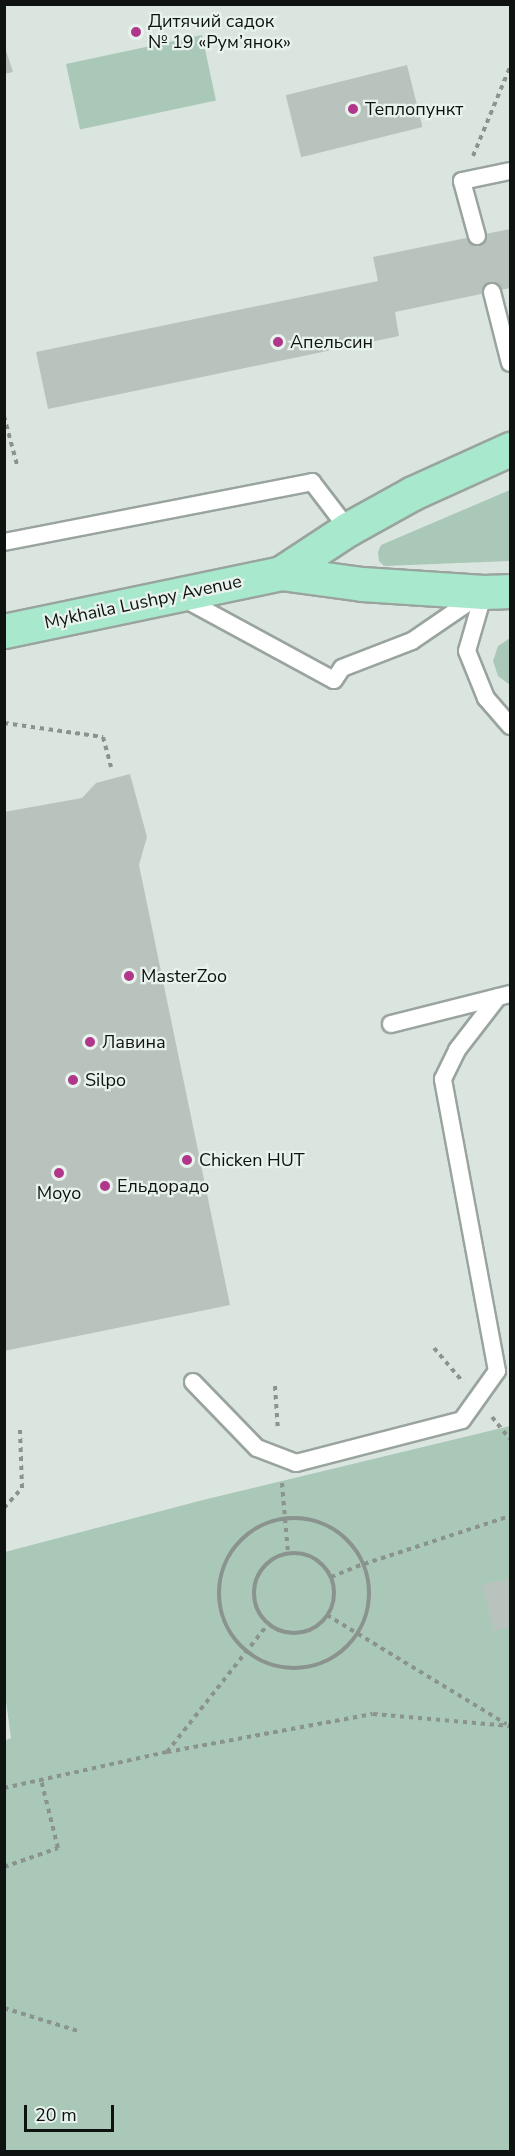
<!DOCTYPE html>
<meta charset="utf-8">
<style>
body{margin:0}
#map{position:relative;width:515px;height:2156px;overflow:hidden;background:#dbe5e0;font-family:"Nunito Sans",sans-serif}
div>[style]{position:absolute}
.green>*{inset:0;background:#a9c8b8;transform-origin:0 0}
.building>*{inset:0;background:#b9c3be;transform-origin:0 0}
.path>*{height:4px;margin-top:-2px;transform-origin:0;background:repeating-linear-gradient(90deg,#8b938f 0 4.5px,transparent 0 9px)}
.path>.ring{margin:-2px;padding:0;box-sizing:content-box;background:none;border:4px solid #8b938f;border-radius:50%}
.roads{filter:drop-shadow(2px 0 #9aa49e) drop-shadow(-2px 0 #9aa49e) drop-shadow(0 2px #9aa49e) drop-shadow(0 -2px #9aa49e)}
.service>*{height:16px;margin:-8px;padding:0 8px;transform-origin:8px;border-radius:8px;background:#fff}
.primary>*{height:33px;margin:-16.5px;padding:0 16.5px;transform-origin:16.5px;border-radius:16.5px;background:#a8e9cd}
.dots>*{width:16px;height:16px;translate:-50% -50%;box-sizing:border-box;border:3px solid #e8f3ed;border-radius:50%}
span{translate:-50% -50%;white-space:nowrap;text-align:center;line-height:1.15;-webkit-text-stroke:4.5px #e8f3ed;paint-order:stroke}
.poi-label{font-size:18px;color:#0e1210}
.left{translate:0 -50%;text-align:left}
.street-label{font-size:18px;color:#0e1210}
.frame{position:absolute;inset:0;border:6px solid #0e1210;pointer-events:none}
.scale{position:absolute;left:24px;top:2105px;width:90px;height:27px;box-sizing:border-box;border:3px solid #0e1210;border-top:0;padding-left:8px;font-size:18px;line-height:21px;white-space:nowrap;color:#0e1210;-webkit-text-stroke:4px #e8f3ed;paint-order:stroke}
</style>
<div id="map">
<div class="green">
<i style="left:202px;top:35px;width:67px;height:139px;rotate:78deg"></i>
<i style="clip-path:polygon(510px 490px,510px 561px,384px 566px,379px 561px,378px 552px,381px 545px)"></i>
<i style="clip-path:polygon(510px 638px,510px 685px,498px 676px,493px 661px,498px 646px)"></i>
<i style="clip-path:polygon(510px 1426px,510px 2151px,5px 2151px,4px 1741px,11px 1738px,4px 1687px,5px 1552px,203px 1500px)"></i>
</div>
<div class="building">
<i style="clip-path:polygon(4px 44px,13px 72px,4px 74px)"></i>
<i style="left:407px;top:65px;width:64px;height:125px;rotate:76deg"></i>
<i style="clip-path:polygon(510px 229px,510px 288px,395px 312px,399px 336px,48px 409px,36px 352px,378px 281px,373px 257px)"></i>
<i style="clip-path:polygon(130px 774px,147px 837px,139px 865px,230px 1305px,4px 1351px,4px 812px,82px 798px,96px 783px)"></i>
<i style="clip-path:polygon(510px 1578px,510px 1627px,494px 1631px,482px 1585px)"></i>
</div>
<div class="path">
<i style="left:473px;top:156px;width:96px;rotate:-67.4deg"></i>
<i style="left:4px;top:416px;width:51px;rotate:75.1deg"></i>
<i style="left:4px;top:723px;width:100px;rotate:8deg"></i>
<i style="left:103px;top:737px;width:31px;rotate:75deg"></i>
<i style="left:434px;top:1348px;width:45px;rotate:49.5deg"></i>
<i style="left:275px;top:1386px;width:45px;rotate:86.2deg"></i>
<i style="left:492px;top:1417px;width:28px;rotate:51deg"></i>
<i style="left:282px;top:1483px;width:70px;rotate:85.1deg"></i>
<i style="left:4px;top:1508px;width:27px;rotate:-48deg"></i>
<i style="left:22px;top:1488px;width:58px;rotate:-92deg"></i>
<i class="ring" style="left:219px;top:1518px;width:146px;height:146px"></i>
<i class="ring" style="left:254px;top:1553px;width:76px;height:76px"></i>
<i style="left:331px;top:1577px;width:35px;rotate:-22deg"></i>
<i style="left:364px;top:1564px;width:154px;rotate:-18.2deg"></i>
<i style="left:327px;top:1615px;width:210px;rotate:31.3deg"></i>
<i style="left:167px;top:1752px;width:163px;rotate:-51.7deg"></i>
<i style="left:4px;top:1788px;width:167px;rotate:-12.5deg"></i>
<i style="left:167px;top:1752px;width:209px;rotate:-10.5deg"></i>
<i style="left:373px;top:1714px;width:138px;rotate:5deg"></i>
<i style="left:4px;top:1867px;width:57px;rotate:-19.4deg"></i>
<i style="left:58px;top:1848px;width:70px;rotate:-104deg"></i>
<i style="left:4px;top:2008px;width:77px;rotate:17.3deg"></i>
</div>
<div class="roads">
<div class="service">
<i style="left:477px;top:236px;width:57px;rotate:-105.3deg"></i>
<i style="left:462px;top:181px;width:49px;rotate:-11.8deg"></i>
<i style="left:492px;top:292px;width:73px;rotate:75.8deg"></i>
<i style="left:4px;top:542px;width:314px;rotate:-11deg"></i>
<i style="left:312px;top:482px;width:59px;rotate:52.5deg"></i>
<i style="left:484px;top:592px;width:61px;rotate:106.1deg"></i>
<i style="left:467px;top:651px;width:51px;rotate:68deg"></i>
<i style="left:486px;top:698px;width:37px;rotate:49deg"></i>
<i style="left:179px;top:596px;width:176px;rotate:28.5deg"></i>
<i style="left:334px;top:680px;width:14px;rotate:-56deg"></i>
<i style="left:342px;top:668px;width:75px;rotate:-21.1deg"></i>
<i style="left:412px;top:641px;width:83px;rotate:-34.3deg"></i>
<i style="left:391px;top:1024px;width:123px;rotate:-14.1deg"></i>
<i style="left:193px;top:1382px;width:92px;rotate:45.9deg"></i>
<i style="left:257px;top:1448px;width:42px;rotate:21deg"></i>
<i style="left:296px;top:1463px;width:171px;rotate:-14.5deg"></i>
<i style="left:462px;top:1420px;width:60px;rotate:-54.5deg"></i>
<i style="left:497px;top:1371px;width:297px;rotate:-100.5deg"></i>
<i style="left:443px;top:1079px;width:32px;rotate:-64deg"></i>
<i style="left:457px;top:1050px;width:67px;rotate:-52.3deg"></i>
</div>
<div class="primary">
<i style="left:281px;top:573px;width:80px;rotate:-33.3deg"></i>
<i style="left:348px;top:529px;width:74px;rotate:-29deg"></i>
<i style="left:413px;top:493px;width:107px;rotate:-24.4deg"></i>
<i style="left:4px;top:631px;width:283px;rotate:-11.8deg"></i>
<i style="left:281px;top:573px;width:82px;rotate:7.7deg"></i>
<i style="left:362px;top:584px;width:122px;rotate:3.8deg"></i>
<i style="left:484px;top:592px;width:26px;rotate:-2deg"></i>
</div>
</div>
<div class="dots">
<i style="left:136px;top:32px;background:#b1378b"></i>
<i style="left:353px;top:109px;background:#b1378b"></i>
<i style="left:278px;top:342px;background:#b1378b"></i>
<i style="left:129px;top:976px;background:#b1378b"></i>
<i style="left:90px;top:1042px;background:#b1378b"></i>
<i style="left:73px;top:1080px;background:#b1378b"></i>
<i style="left:187px;top:1160px;background:#b1378b"></i>
<i style="left:59px;top:1173px;background:#b1378b"></i>
<i style="left:105px;top:1186px;background:#b1378b"></i>
</div>
<div class="poi-label">
<span class="left" style="left:148px;top:32px">Дитячий садок<br>№ 19 «Рум’янок»</span>
<span class="left" style="left:365px;top:109px">Теплопункт</span>
<span class="left" style="left:290px;top:342px">Апельсин</span>
<span class="left" style="left:141px;top:976px">MasterZoo</span>
<span class="left" style="left:102px;top:1042px">Лавина</span>
<span class="left" style="left:85px;top:1080px">Silpo</span>
<span class="left" style="left:199px;top:1160px">Chicken HUT</span>
<span class="left" style="left:117px;top:1186px">Ельдорадо</span>
<span style="left:59px;top:1193px">Moyo</span>
</div>
<div class="street-label">
<span style="left:143px;top:602px;rotate:-12deg">Mykhaila Lushpy Avenue</span>
</div>
<div class="frame"></div>
<div class="scale">20 m</div>
</div>
